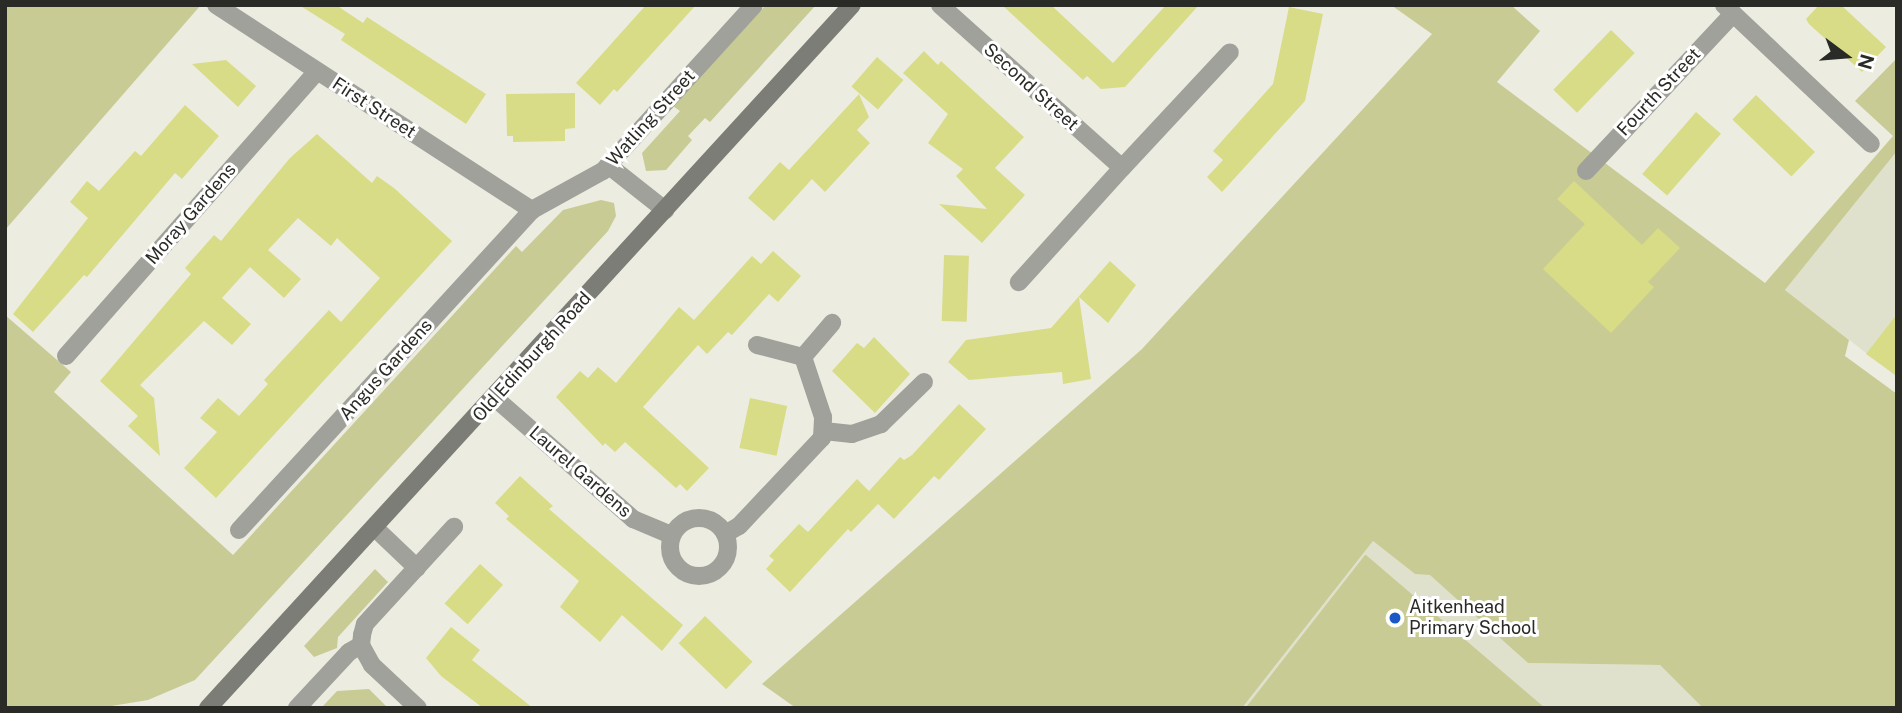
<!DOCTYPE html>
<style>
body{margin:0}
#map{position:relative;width:1902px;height:713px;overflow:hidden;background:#ecede0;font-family:"Public Sans",sans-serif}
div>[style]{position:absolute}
.built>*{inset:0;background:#dfe1cd}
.green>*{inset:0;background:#c8cb94}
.building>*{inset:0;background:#d8dc87;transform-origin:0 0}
.minor>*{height:18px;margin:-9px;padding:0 9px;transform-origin:9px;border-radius:9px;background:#a1a19c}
.minor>.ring{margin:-9px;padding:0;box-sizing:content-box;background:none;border:18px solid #a1a19c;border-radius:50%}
.secondary>*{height:18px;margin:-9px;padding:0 9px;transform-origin:9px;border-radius:9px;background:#7c7d76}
.dots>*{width:19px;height:19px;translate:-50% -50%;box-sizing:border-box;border:4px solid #fff;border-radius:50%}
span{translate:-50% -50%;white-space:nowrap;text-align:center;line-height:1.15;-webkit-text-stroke:6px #fff;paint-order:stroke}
.street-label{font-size:18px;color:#2a2a26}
.poi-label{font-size:18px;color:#2a2a26}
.left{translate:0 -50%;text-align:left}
.frame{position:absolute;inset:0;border:7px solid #2a2a26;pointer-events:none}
.north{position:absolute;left:1811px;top:21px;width:70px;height:70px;-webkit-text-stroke:5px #fff;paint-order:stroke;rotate:106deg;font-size:19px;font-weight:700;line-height:28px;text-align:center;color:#2a2a26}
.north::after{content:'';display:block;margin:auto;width:24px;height:32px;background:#2a2a26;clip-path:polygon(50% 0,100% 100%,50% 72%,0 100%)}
</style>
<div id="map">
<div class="built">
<i style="clip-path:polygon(1897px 151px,1897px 377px,1785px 290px)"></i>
<i style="clip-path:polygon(1373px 541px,1415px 574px,1430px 574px,1528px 663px,1660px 665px,1703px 708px,1242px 708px)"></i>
</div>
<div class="green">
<i style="clip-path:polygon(5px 5px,200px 6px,5px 230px)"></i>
<i style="clip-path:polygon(766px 5px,816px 5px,710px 122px,705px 118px,688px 136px,692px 140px,666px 170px,646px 171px,642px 153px,680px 111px,673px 106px)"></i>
<i style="clip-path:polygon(1391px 5px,1511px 5px,1540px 31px,1497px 82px,1765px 283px,1893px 136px,1855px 101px,1897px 58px,1897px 151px,1785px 290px,1849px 340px,1845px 356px,1897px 394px,1897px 708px,1703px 708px,1660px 665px,1528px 663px,1430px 575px,1415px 574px,1373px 541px,1242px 708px,796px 708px,762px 684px,1142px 349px,1432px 34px)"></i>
<i style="clip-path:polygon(601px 200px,614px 203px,616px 216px,608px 231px,195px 680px,148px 700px,99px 708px,5px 708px,5px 315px,71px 372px,54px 392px,233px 555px,516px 246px,522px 252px,563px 210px)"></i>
<i style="clip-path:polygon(1365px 555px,1366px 555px,1545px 708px,1247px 706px)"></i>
<i style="clip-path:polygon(375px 569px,388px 582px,338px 637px,337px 648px,314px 657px,304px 646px)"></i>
<i style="clip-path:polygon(369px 689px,388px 708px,323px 706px,337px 691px)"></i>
</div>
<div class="building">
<i style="clip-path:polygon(299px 5px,336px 5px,363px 23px,367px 17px,486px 94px,466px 124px,341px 40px,345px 34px)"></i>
<i style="clip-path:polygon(646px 5px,696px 5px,617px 92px,614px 89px,600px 105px,576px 83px)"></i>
<i style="clip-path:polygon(1002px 5px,1051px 5px,1113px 63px,1166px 5px,1199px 5px,1125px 87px,1101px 89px,1087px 76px,1083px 80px)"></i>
<i style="clip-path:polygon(1819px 5px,1841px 5px,1886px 47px,1862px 72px,1809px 24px,1806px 19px)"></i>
<i style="clip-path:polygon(1289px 7px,1323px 14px,1305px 101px,1222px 192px,1207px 177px,1223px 160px,1213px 151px,1273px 84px)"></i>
<i style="left:1611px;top:30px;width:33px;height:83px;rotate:44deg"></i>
<i style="clip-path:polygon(924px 51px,938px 65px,941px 61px,1024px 137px,995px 168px,1025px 195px,982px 243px,939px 204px,987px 209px,956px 176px,963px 169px,928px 143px,948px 114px,903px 73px)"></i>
<i style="left:877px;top:57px;width:35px;height:39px;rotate:41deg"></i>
<i style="clip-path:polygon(226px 60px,256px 86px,238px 107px,192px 64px)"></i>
<i style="clip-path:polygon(575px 93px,575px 128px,565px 129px,565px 141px,513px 142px,513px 136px,507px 136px,506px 94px)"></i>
<i style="clip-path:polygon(859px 94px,869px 117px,857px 130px,870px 143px,825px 192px,812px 179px,774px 221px,748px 198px,780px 162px,789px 170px)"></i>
<i style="left:1756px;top:95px;width:82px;height:34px;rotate:44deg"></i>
<i style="clip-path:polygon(185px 105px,219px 136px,182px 179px,175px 173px,87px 277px,84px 275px,33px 332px,13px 314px,88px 218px,70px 202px,87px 181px,99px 191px,135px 151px,141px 156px)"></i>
<i style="left:1696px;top:112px;width:33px;height:82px;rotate:41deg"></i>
<i style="clip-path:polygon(317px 134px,372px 183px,377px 176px,394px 188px,452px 241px,216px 498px,184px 468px,217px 432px,200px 418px,218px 398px,239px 416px,268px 384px,264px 380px,329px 310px,341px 322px,380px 278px,337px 238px,331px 246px,298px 218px,268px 250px,301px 279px,284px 298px,250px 267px,222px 298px,251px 324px,232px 345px,204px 321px,140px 385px,154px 398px,160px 456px,128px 426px,138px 416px,100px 381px,191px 274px,185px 268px,214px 235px,221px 241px,290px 158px)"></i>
<i style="clip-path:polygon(1574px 181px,1642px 245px,1658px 228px,1680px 248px,1648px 282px,1654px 287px,1611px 333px,1543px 269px,1585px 224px,1557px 199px)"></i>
<i style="clip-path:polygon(773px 251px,801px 276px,778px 302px,769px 294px,732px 335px,728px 332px,707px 354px,698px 345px,643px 407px,709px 468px,687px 491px,680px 484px,676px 488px,625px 442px,615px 452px,605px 443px,603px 446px,556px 397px,580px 371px,588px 378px,598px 367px,616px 383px,679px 307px,694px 320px,752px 256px,761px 264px)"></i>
<i style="left:944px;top:255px;width:25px;height:66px;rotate:2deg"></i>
<i style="clip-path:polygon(1110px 261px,1136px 285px,1108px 323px,1079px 297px,1091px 379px,1063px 384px,1062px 372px,969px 380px,948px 362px,966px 340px,1051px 328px)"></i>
<i style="clip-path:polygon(1897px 314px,1897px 376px,1866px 354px)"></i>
<i style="clip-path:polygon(874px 337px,910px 374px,875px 413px,832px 371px,857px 343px,864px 348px)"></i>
<i style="left:750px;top:398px;width:38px;height:51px;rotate:12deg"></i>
<i style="clip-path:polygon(959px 404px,986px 429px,939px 480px,934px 476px,894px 519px,878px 504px,851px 532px,848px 529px,790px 592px,766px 569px,774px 560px,769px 556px,799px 524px,808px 532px,857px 479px,869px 491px,900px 457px,904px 460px,912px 455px)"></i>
<i style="clip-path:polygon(520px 476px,553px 506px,549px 509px,683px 625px,662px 651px,622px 615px,600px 642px,560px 607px,579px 581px,506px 519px,509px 516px,495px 503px)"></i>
<i style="left:480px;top:564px;width:31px;height:53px;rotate:42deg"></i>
<i style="left:705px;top:616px;width:66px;height:38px;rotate:44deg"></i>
<i style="clip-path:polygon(451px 627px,480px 650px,472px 660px,533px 708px,483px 708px,441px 676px,426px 658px)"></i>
</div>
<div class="minor">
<i style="left:216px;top:5px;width:377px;rotate:33deg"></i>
<i style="left:940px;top:5px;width:244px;rotate:41.8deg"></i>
<i style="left:1122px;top:168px;width:154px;rotate:132.1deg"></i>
<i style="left:1724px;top:5px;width:202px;rotate:43.4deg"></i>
<i style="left:608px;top:165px;width:73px;rotate:38.3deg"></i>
<i style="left:1122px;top:168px;width:158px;rotate:-47deg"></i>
<i style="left:1586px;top:171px;width:215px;rotate:-46.9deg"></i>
<i style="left:757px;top:345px;width:48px;rotate:14.6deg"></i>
<i style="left:803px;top:357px;width:45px;rotate:-49.5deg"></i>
<i style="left:66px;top:356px;width:378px;rotate:-48.6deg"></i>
<i style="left:495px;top:398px;width:184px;rotate:41.2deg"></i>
<i style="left:633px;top:519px;width:41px;rotate:22.8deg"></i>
<i style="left:824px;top:431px;width:28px;rotate:6deg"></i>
<i style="left:852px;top:434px;width:31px;rotate:-19deg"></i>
<i style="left:881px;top:424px;width:60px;rotate:-44.3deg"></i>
<i class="ring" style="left:670px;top:518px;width:40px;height:40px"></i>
<i style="left:375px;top:528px;width:58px;rotate:43.6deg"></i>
<i style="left:239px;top:530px;width:434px;rotate:-47.5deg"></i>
<i style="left:532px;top:210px;width:81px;rotate:-28.8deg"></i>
<i style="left:603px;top:171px;width:224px;rotate:-47.7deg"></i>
<i style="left:725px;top:534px;width:16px;rotate:-30deg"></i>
<i style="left:739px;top:526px;width:121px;rotate:-46.7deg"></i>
<i style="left:822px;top:438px;width:21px;rotate:-87deg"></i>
<i style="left:823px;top:417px;width:63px;rotate:-108.4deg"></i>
<i style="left:297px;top:708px;width:76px;rotate:-47.1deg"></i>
<i style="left:349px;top:652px;width:14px;rotate:-30deg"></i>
<i style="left:418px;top:708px;width:63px;rotate:-136.9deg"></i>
<i style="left:372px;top:665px;width:23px;rotate:-119deg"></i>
<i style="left:361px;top:645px;width:10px;rotate:-84deg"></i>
<i style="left:362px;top:635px;width:11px;rotate:-75deg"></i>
<i style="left:365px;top:624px;width:132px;rotate:-47.5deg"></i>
</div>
<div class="secondary">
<i style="left:208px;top:708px;width:953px;rotate:-47.51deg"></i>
</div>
<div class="dots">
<i style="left:1395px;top:618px;background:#1a59c5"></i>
</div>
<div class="street-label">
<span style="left:1031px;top:87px;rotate:42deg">Second Street</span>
<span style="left:1659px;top:92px;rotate:-47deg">Fourth Street</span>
<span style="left:374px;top:108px;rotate:33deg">First Street</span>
<span style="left:651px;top:118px;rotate:-48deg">Watling Street</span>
<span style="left:191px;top:214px;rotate:-49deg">Moray Gardens</span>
<span style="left:532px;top:357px;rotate:-48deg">Old Edinburgh Road</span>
<span style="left:386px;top:370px;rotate:-48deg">Angus Gardens</span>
<span style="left:580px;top:472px;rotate:41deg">Laurel Gardens</span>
</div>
<div class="poi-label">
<span class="left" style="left:1409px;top:618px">Aitkenhead<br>Primary School</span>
</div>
<div class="frame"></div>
<div class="north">N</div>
</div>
